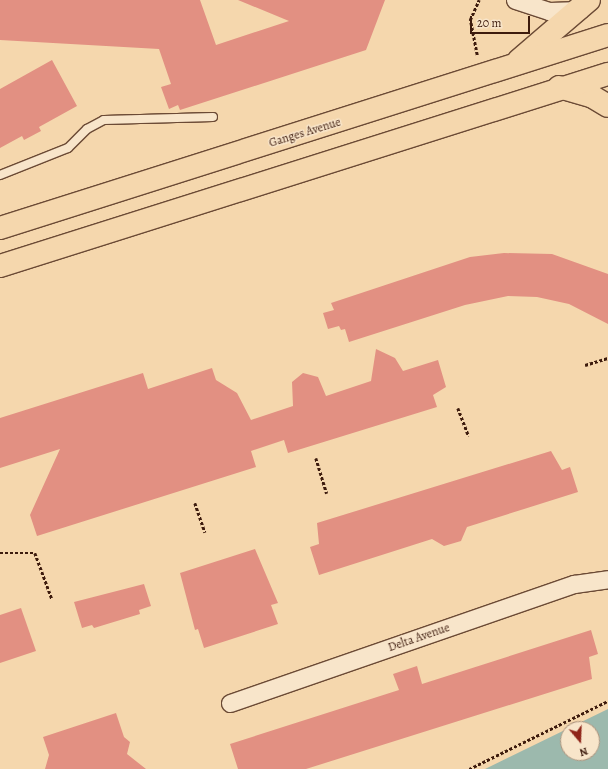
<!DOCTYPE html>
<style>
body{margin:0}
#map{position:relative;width:608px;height:769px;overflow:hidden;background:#f5d7ad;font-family:Alegreya,serif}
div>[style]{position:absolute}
.water>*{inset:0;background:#9cb9ad}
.building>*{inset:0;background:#e29082}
.path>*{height:2.5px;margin-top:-1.25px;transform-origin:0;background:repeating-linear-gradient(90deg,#3d1b0d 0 3px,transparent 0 5px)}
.roads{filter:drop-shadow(1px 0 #6b4a35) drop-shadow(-1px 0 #6b4a35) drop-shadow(0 1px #6b4a35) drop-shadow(0 -1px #6b4a35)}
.service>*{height:8px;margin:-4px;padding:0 4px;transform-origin:4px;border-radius:4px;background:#f8e5ca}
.minor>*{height:17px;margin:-8.5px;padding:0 8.5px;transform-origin:8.5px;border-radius:8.5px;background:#f8e5ca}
.primary>*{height:22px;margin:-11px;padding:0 11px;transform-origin:11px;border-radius:11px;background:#f5d7ad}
span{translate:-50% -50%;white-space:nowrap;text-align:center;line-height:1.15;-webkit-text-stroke:3px #f8e5ca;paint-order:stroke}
.street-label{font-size:12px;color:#3d1b0d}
.north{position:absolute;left:560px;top:721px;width:40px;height:40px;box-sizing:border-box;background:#f8e5ca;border:1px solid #ad947e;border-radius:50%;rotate:161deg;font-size:11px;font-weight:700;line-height:16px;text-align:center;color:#3d1b0d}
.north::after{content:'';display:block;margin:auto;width:14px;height:18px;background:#8f2418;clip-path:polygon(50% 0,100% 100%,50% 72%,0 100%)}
.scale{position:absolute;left:470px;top:16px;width:60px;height:18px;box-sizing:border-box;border:2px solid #3d1b0d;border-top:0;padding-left:5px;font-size:12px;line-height:14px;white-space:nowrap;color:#3d1b0d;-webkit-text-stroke:3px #f8e5ca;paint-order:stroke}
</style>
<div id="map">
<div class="water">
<i style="clip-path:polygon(evenodd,608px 709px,608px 769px,485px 769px,608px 709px,568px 729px,592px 729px,592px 753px,568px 753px,568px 729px)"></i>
</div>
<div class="building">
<i style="clip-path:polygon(0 0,200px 0,216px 45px,289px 21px,238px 0,385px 0,366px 50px,180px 110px,178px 105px,169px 109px,161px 87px,171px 84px,159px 49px,0 40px)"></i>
<i style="clip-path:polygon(52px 60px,77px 106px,39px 127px,41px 131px,24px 140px,22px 136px,0 148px,0 89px)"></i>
<i style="clip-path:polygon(504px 253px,552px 254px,608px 274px,608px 324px,569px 304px,537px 297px,508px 296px,465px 305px,349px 342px,345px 329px,341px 330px,339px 326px,328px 329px,323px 313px,334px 310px,331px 303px,470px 257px)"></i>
<i style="clip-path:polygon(376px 349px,395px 358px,403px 371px,438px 360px,446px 387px,433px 395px,437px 407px,288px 453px,284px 440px,251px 451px,256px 467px,37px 536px,30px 515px,60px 449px,0 468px,0 418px,143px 373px,148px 389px,212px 368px,216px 380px,237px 393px,251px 420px,293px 406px,292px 382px,303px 373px,318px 377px,326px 396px,371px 381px)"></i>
<i style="clip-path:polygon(551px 451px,562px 470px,570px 467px,578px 492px,467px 527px,461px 541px,444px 546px,432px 539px,319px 575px,310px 547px,319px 544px,317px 523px)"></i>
<i style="clip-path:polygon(255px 549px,278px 603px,271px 605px,278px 624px,204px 648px,198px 629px,195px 630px,180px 573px)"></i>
<i style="clip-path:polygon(144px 584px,151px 606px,139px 610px,140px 614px,94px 628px,92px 625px,82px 628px,74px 602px)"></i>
<i style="clip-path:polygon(21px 608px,36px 651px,0 663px,0 615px)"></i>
<i style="clip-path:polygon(591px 630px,598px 654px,589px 657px,592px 679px,306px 769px,238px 769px,230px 744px,399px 690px,393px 674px,417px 666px,422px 684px)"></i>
<i style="clip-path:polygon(116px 713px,124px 737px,130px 742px,127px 754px,146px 769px,45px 769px,49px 755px,43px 737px)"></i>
</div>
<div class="path">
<i style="left:477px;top:55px;width:36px;rotate:-101deg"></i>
<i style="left:470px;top:20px;width:22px;rotate:-66deg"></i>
<i style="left:585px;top:365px;width:24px;rotate:-17deg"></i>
<i style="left:458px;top:408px;width:30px;rotate:69deg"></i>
<i style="left:316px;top:458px;width:37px;rotate:73deg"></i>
<i style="left:195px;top:503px;width:31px;rotate:71deg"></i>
<i style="left:0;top:553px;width:35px"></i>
<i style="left:35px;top:553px;width:49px;rotate:69.7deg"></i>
<i style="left:469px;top:769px;width:155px;rotate:-26.1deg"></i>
</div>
<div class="roads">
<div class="service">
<i style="left:0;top:175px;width:73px;rotate:-21.7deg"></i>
<i style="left:68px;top:148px;width:27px;rotate:-45deg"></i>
<i style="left:87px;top:129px;width:19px;rotate:-28deg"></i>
<i style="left:104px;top:120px;width:109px;rotate:-1.6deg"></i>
</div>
<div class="minor">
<i style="left:515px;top:0;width:36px;rotate:18deg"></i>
<i style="left:549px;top:11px;width:31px;rotate:-2deg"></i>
<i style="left:230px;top:703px;width:364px;rotate:-19.1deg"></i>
<i style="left:574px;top:584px;width:34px;rotate:-8deg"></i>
</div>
<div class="primary">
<i style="left:519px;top:60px;width:92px;rotate:-40.6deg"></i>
<i style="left:559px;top:87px;width:35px;rotate:16deg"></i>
<i style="left:593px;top:97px;width:17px;rotate:31deg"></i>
<i style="left:0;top:228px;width:638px;rotate:-17.61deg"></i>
<i style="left:0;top:266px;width:638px;rotate:-17.53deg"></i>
</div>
</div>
<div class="street-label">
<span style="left:305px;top:133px;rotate:-17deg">Ganges Avenue</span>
<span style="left:419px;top:638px;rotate:-19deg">Delta Avenue</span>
</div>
<div class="north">N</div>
<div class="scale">20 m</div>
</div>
